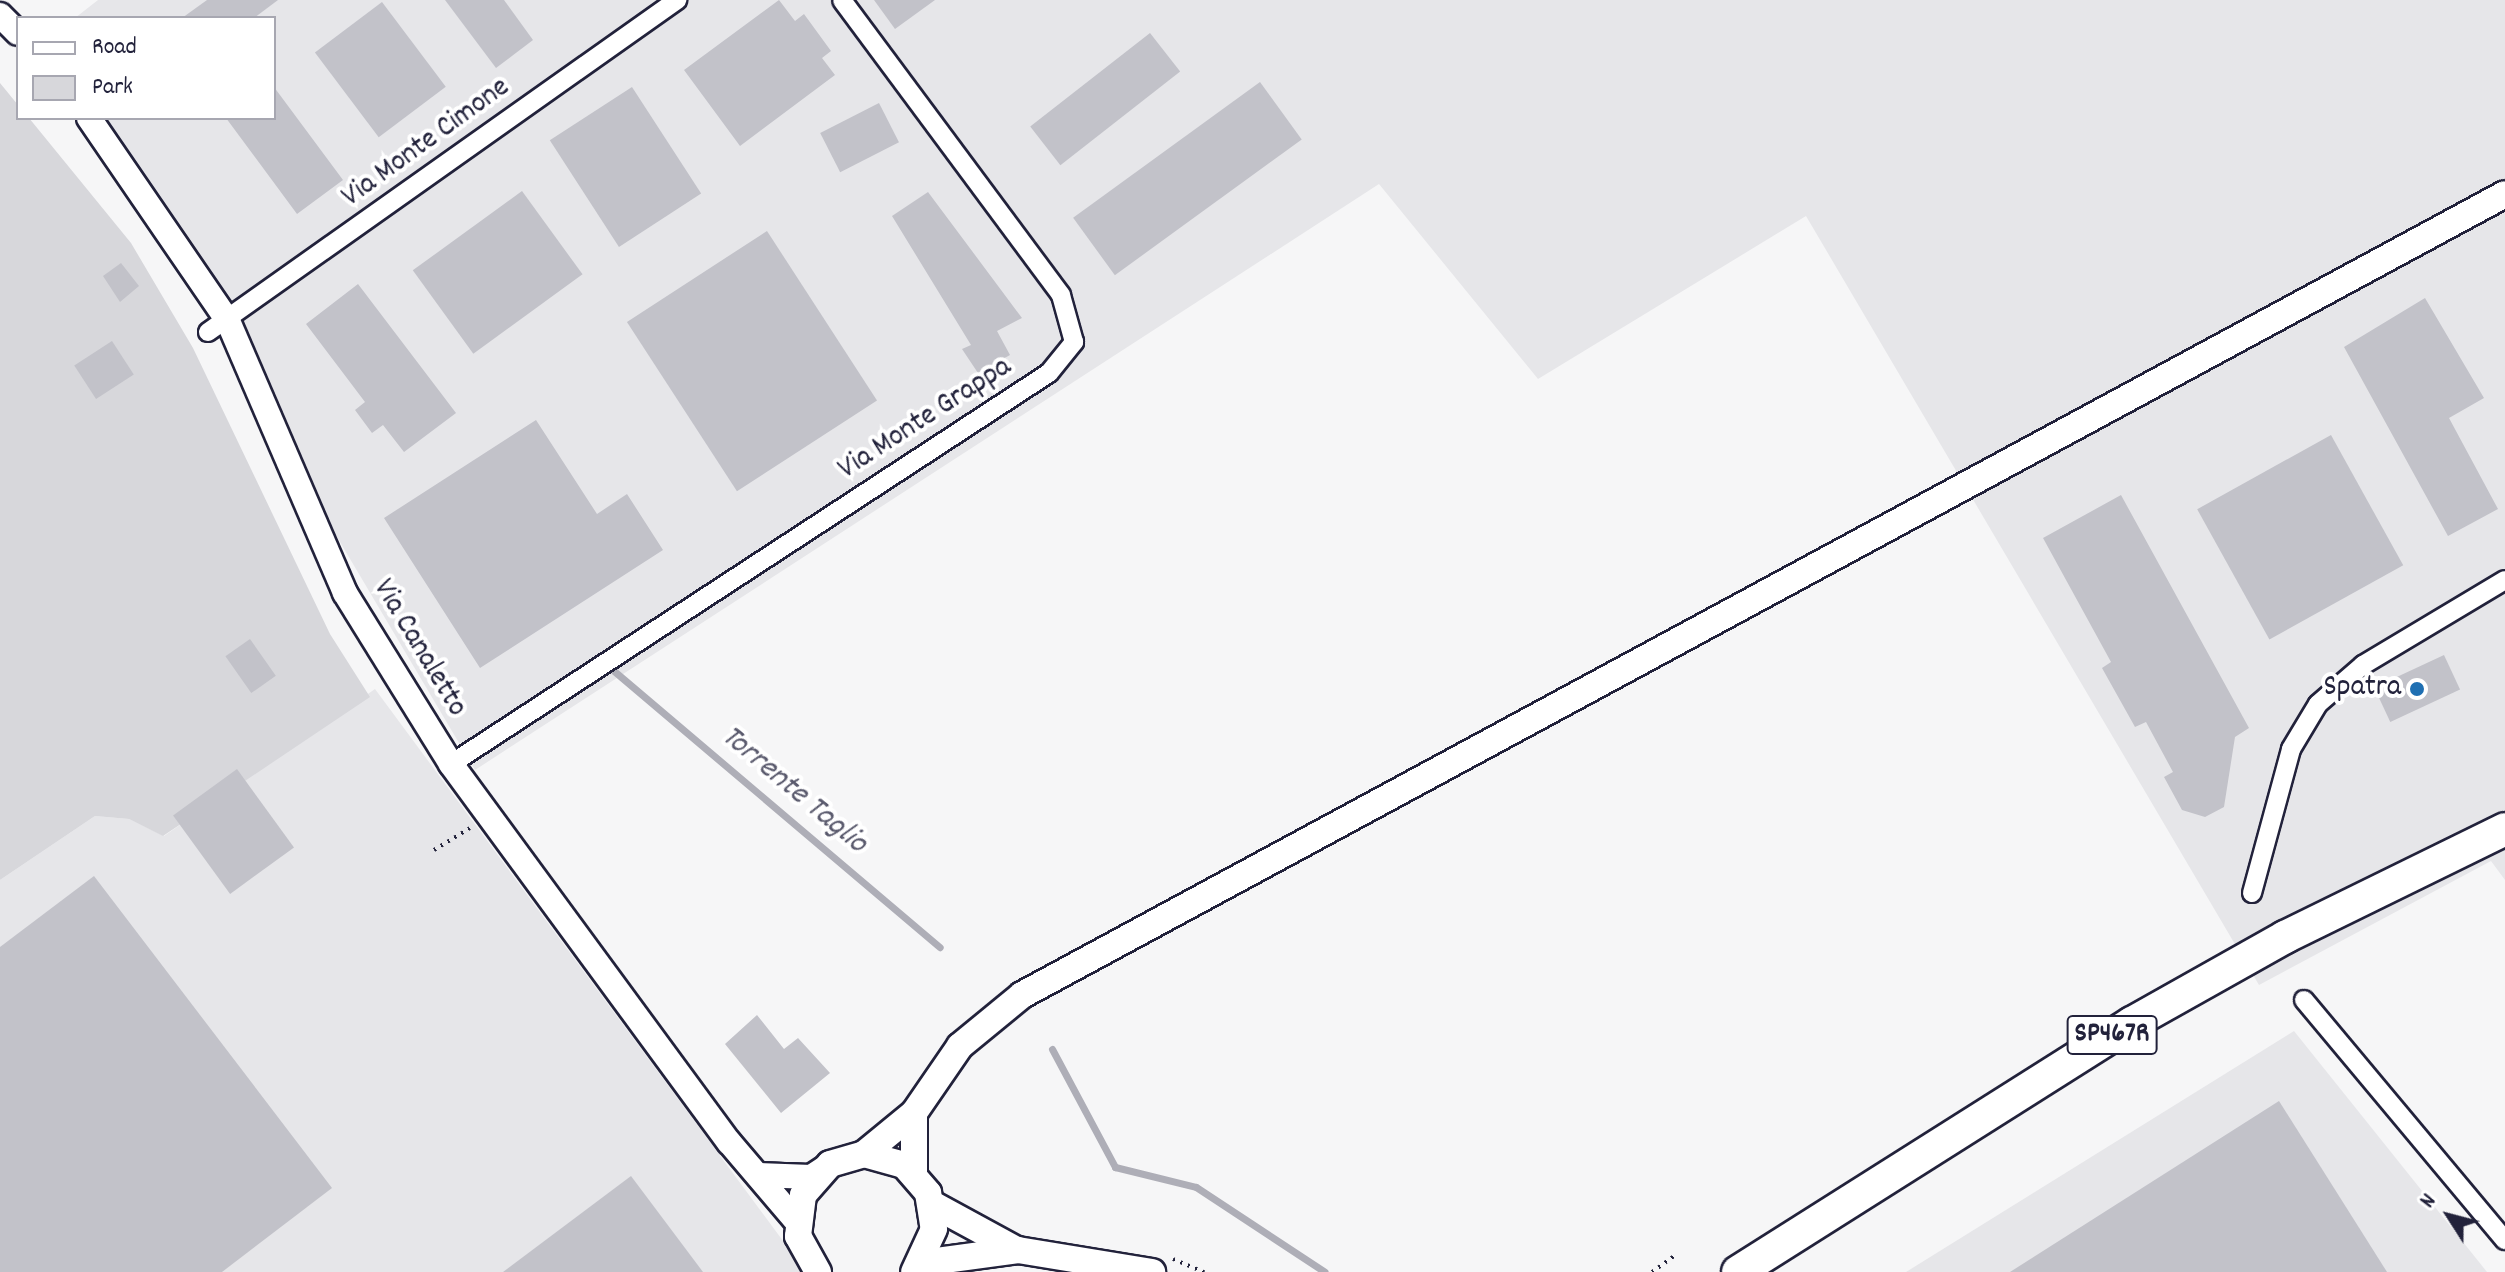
<!DOCTYPE html>
<style>
body{margin:0}
#map{position:relative;width:2505px;height:1272px;overflow:hidden;background:#f6f6f7;font-family:Dekko,sans-serif}
div>[style]{position:absolute}
.built>*{inset:0;background:#e6e6e9}
.green>*{inset:0;background:#d7d7db}
.stream>*{height:7px;margin:-3.5px;padding:0 3.5px;transform-origin:3.5px;border-radius:3.5px;background:#aeaeb7}
.building>*{inset:0;background:#c2c2c9;transform-origin:0 0}
.path>*{height:4px;margin-top:-2px;transform-origin:0;background:repeating-linear-gradient(90deg,#22223b 0 2px,transparent 0 8px)}
.roads{filter:drop-shadow(2px 0 #22223b) drop-shadow(-2px 0 #22223b) drop-shadow(0 2px #22223b) drop-shadow(0 -2px #22223b)}
.minor>*{height:18px;margin:-9px;padding:0 9px;transform-origin:9px;border-radius:9px;background:#fff}
.tertiary>*{height:24px;margin:-12px;padding:0 12px;transform-origin:12px;border-radius:12px;background:#fff}
.secondary>*{height:26px;margin:-13px;padding:0 13px;transform-origin:13px;border-radius:13px;background:#fff}
.trunk>*{height:32px;margin:-16px;padding:0 16px;transform-origin:16px;border-radius:16px;background:#fff}
.dots>*{width:22px;height:22px;translate:-50% -50%;box-sizing:border-box;border:4px solid #fff;border-radius:50%}
span{translate:-50% -50%;white-space:nowrap;text-align:center;line-height:1.15;-webkit-text-stroke:8px #fff;paint-order:stroke}
.shield-label span{padding:2px 6px;background:#fff;border:2px solid;border-radius:6px;-webkit-text-stroke-width:0}
.shield-label{font-size:28px;color:#22223b;font-weight:700}
.street-label{font-size:30px;color:#22223b}
.poi-label{font-size:30px;color:#22223b}
.right{translate:-100% -50%;text-align:right}
.water-label{font-size:32px;color:#5a5a6d;font-style:italic}
.legend{position:absolute;left:16px;top:16px;width:260px;height:104px;box-sizing:border-box;background:#fff;border:2px solid #a7a7b1;margin:0;padding:10px 14px;list-style:none;font-size:24px;color:#22223b}
.legend li{display:flex;align-items:center;gap:16px;height:40px}
.legend b{width:40px;border:2px solid #a7a7b1}
.north{position:absolute;left:2409px;top:1176px;width:80px;height:80px;-webkit-text-stroke:6px #fff;paint-order:stroke;rotate:306deg;font-size:22px;font-weight:700;line-height:32px;text-align:center;color:#22223b}
.north::after{content:'';display:block;margin:auto;width:28px;height:36px;background:#22223b;clip-path:polygon(50% 0,100% 100%,50% 72%,0 100%)}
</style>
<div id="map">
<div class="built">
<i style="clip-path:polygon(98px 0,2505px 0,2505px 880px,2491px 861px,2259px 985px,1806px 216px,1538px 379px,1379px 184px,475px 770px,89px 118px,274px 118px,274px 18px,75px 18px)"></i>
<i style="clip-path:polygon(375px 689px,806px 1272px,0 1272px,0 880px,95px 816px,129px 819px,164px 836px)"></i>
<i style="clip-path:polygon(2294px 1031px,2487px 1272px,1906px 1272px)"></i>
</div>
<div class="green">
<i style="clip-path:polygon(0 83px,18px 105px,18px 118px,29px 118px,131px 243px,193px 348px,330px 634px,370px 697px,163px 836px,129px 819px,95px 816px,0 880px)"></i>
</div>
<div class="stream">
<i style="left:614px;top:671px;width:427px;rotate:40.3deg"></i>
<i style="left:1052px;top:1049px;width:134px;rotate:61.9deg"></i>
<i style="left:1115px;top:1167px;width:83px;rotate:13.9deg"></i>
<i style="left:1196px;top:1187px;width:154px;rotate:33.4deg"></i>
</div>
<div class="building">
<i style="clip-path:polygon(207px 0,278px 0,254px 18px,182px 18px)"></i>
<i style="clip-path:polygon(445px 0,504px 0,533px 40px,496px 68px)"></i>
<i style="clip-path:polygon(779px 0,795px 21px,804px 14px,831px 51px,822px 58px,835px 75px,740px 146px,684px 70px)"></i>
<i style="clip-path:polygon(874px 0,935px 0,895px 29px)"></i>
<i style="left:382px;top:2px;width:106px;height:84px;rotate:53deg"></i>
<i style="left:1150px;top:33px;width:49px;height:152px;rotate:52deg"></i>
<i style="left:1260px;top:82px;width:71px;height:231px;rotate:54deg"></i>
<i style="clip-path:polygon(274px 87px,343px 180px,297px 214px,226px 118px,274px 118px)"></i>
<i style="left:632px;top:87px;width:127px;height:98px;rotate:57deg"></i>
<i style="left:879px;top:103px;width:44px;height:66px;rotate:63deg"></i>
<i style="left:522px;top:191px;width:103px;height:135px;rotate:54deg"></i>
<i style="clip-path:polygon(928px 192px,1022px 318px,997px 331px,1010px 355px,978px 373px,962px 349px,971px 345px,892px 216px)"></i>
<i style="left:767px;top:231px;width:202px;height:167px;rotate:57deg"></i>
<i style="clip-path:polygon(121px 263px,139px 286px,120px 302px,103px 276px)"></i>
<i style="clip-path:polygon(358px 284px,456px 413px,404px 452px,383px 425px,372px 433px,355px 410px,365px 402px,306px 324px)"></i>
<i style="clip-path:polygon(2425px 298px,2484px 398px,2449px 418px,2498px 509px,2448px 536px,2344px 347px)"></i>
<i style="left:112px;top:341px;width:40px;height:45px;rotate:57deg"></i>
<i style="clip-path:polygon(536px 420px,597px 514px,627px 494px,663px 550px,480px 668px,384px 518px)"></i>
<i style="left:2331px;top:435px;width:149px;height:153px;rotate:61deg"></i>
<i style="clip-path:polygon(2121px 495px,2249px 728px,2235px 737px,2224px 807px,2205px 817px,2182px 810px,2164px 777px,2173px 772px,2146px 722px,2135px 727px,2102px 668px,2111px 662px,2043px 538px)"></i>
<i style="left:250px;top:639px;width:45px;height:30px;rotate:55deg"></i>
<i style="left:2444px;top:655px;width:38px;height:77px;rotate:65deg"></i>
<i style="left:237px;top:769px;width:97px;height:79px;rotate:54deg"></i>
<i style="clip-path:polygon(94px 876px,332px 1188px,222px 1272px,0 1272px,0 947px)"></i>
<i style="clip-path:polygon(757px 1015px,784px 1049px,798px 1038px,830px 1073px,781px 1113px,725px 1044px)"></i>
<i style="clip-path:polygon(2279px 1101px,2387px 1272px,2010px 1272px)"></i>
<i style="clip-path:polygon(631px 1176px,703px 1272px,503px 1272px)"></i>
</div>
<div class="path">
<i style="left:434px;top:850px;width:42px;rotate:-31.4deg"></i>
<i style="left:1173px;top:1259px;width:34px;rotate:23deg"></i>
<i style="left:1652px;top:1272px;width:31px;rotate:-36deg"></i>
</div>
<div class="roads">
<div class="minor">
<i style="left:208px;top:332px;width:575px;rotate:-35.29deg"></i>
<i style="left:451px;top:764px;width:714px;rotate:-33.18deg"></i>
<i style="left:1049px;top:373px;width:40px;rotate:-51deg"></i>
<i style="left:1074px;top:342px;width:49px;rotate:-105.5deg"></i>
<i style="left:1061px;top:295px;width:367px;rotate:-126.6deg"></i>
<i style="left:2252px;top:893px;width:149px;rotate:-74.8deg"></i>
<i style="left:2291px;top:749px;width:52px;rotate:-59deg"></i>
<i style="left:2318px;top:704px;width:60px;rotate:-40.9deg"></i>
<i style="left:2363px;top:665px;width:165px;rotate:-30.9deg"></i>
<i style="left:2304px;top:1000px;width:313px;rotate:50.1deg"></i>
</div>
<div class="tertiary">
<i style="left:0;top:15px;width:25px;rotate:45deg"></i>
<i style="left:89px;top:118px;width:246px;rotate:55.6deg"></i>
<i style="left:228px;top:321px;width:296px;rotate:66.7deg"></i>
<i style="left:345px;top:593px;width:201px;rotate:58.2deg"></i>
<i style="left:451px;top:764px;width:469px;rotate:53.7deg"></i>
<i style="left:729px;top:1142px;width:105px;rotate:49.6deg"></i>
<i style="left:758px;top:1175px;width:53px;rotate:2.2deg"></i>
<i style="left:811px;top:1177px;width:20px;rotate:-33deg"></i>
</div>
<div class="secondary">
<i style="left:914px;top:1113px;width:61px;rotate:90deg"></i>
<i style="left:864px;top:1154px;width:65px;rotate:-39.4deg"></i>
<i style="left:914px;top:1113px;width:81px;rotate:-55.5deg"></i>
<i style="left:960px;top:1046px;width:80px;rotate:-39.4deg"></i>
<i style="left:1022px;top:995px;width:1685px;rotate:-28.37deg"></i>
<i style="left:932px;top:1204px;width:94px;rotate:28.5deg"></i>
<i style="left:922px;top:1263px;width:97px;rotate:-7.7deg"></i>
<i style="left:1018px;top:1250px;width:136px;rotate:9.3deg"></i>
<i style="left:818px;top:1272px;width:41px;rotate:-119.1deg"></i>
<i style="left:798px;top:1236px;width:41px;rotate:-83deg"></i>
<i style="left:803px;top:1195px;width:41px;rotate:-48.9deg"></i>
<i style="left:830px;top:1164px;width:35px;rotate:-16deg"></i>
<i style="left:864px;top:1154px;width:41px;rotate:15.4deg"></i>
<i style="left:904px;top:1165px;width:37px;rotate:49deg"></i>
<i style="left:928px;top:1193px;width:36px;rotate:81deg"></i>
<i style="left:934px;top:1229px;width:47px;rotate:114.9deg"></i>
</div>
<div class="trunk">
<i style="left:1738px;top:1272px;width:466px;rotate:-32.3deg"></i>
<i style="left:2132px;top:1023px;width:176px;rotate:-29.3deg"></i>
<i style="left:2285px;top:937px;width:245px;rotate:-26.1deg"></i>
</div>
</div>
<div class="dots">
<i style="left:2417px;top:689px;background:#1f6fb2"></i>
</div>
<div class="shield-label">
<span style="left:2112px;top:1035px">SP467R</span>
</div>
<div class="street-label">
<span style="left:427px;top:144px;rotate:-36deg">Via Monte Cimone</span>
<span style="left:926px;top:420px;rotate:-33deg">Via Monte Grappa</span>
<span style="left:418px;top:649px;rotate:59deg">Via Canaletto</span>
</div>
<div class="poi-label">
<span class="right" style="left:2401px;top:689px">Spatra</span>
</div>
<div class="water-label">
<span style="left:793px;top:791px;rotate:40deg">Torrente Taglio</span>
</div>
<ul class="legend">
<li><b style="height:10px;background:#fff"></b>Road</li>
<li><b style="height:22px;background:#d7d7db"></b>Park</li>
</ul>
<div class="north">N</div>
</div>
